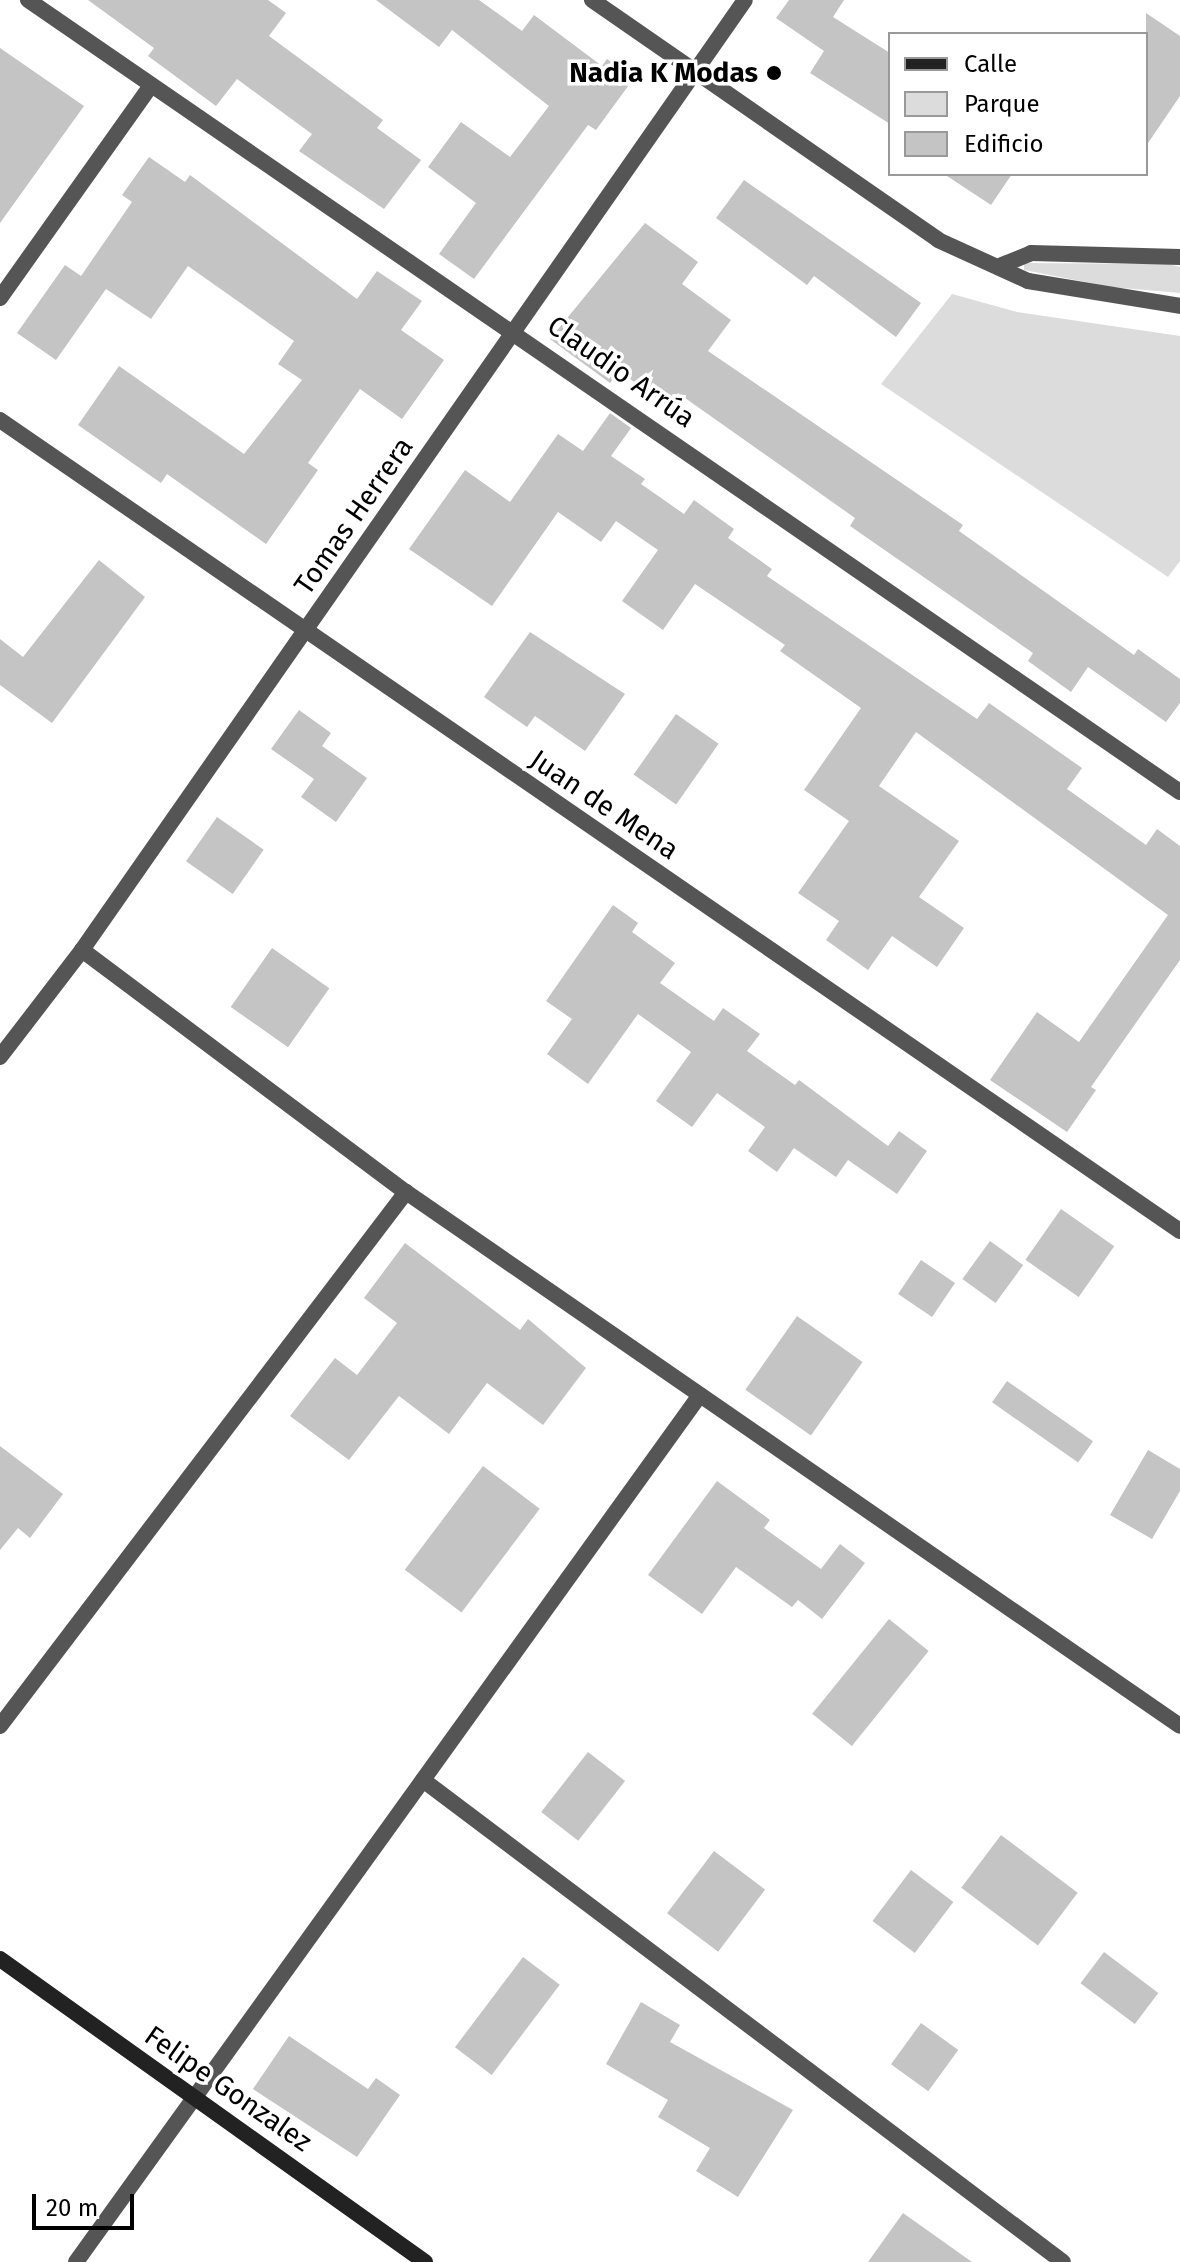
<!DOCTYPE html>
<meta charset="utf-8">
<style>
body{margin:0}
#map{position:relative;width:1180px;height:2262px;overflow:hidden;background:#fff;font-family:"Fira Sans",sans-serif}
div>[style]{position:absolute}
.green>*{inset:0;background:#dcdcdc}
.building>*{inset:0;background:#c4c4c4;transform-origin:0 0}
.lane>*{height:16px;margin:-8px;padding:0 8px;transform-origin:8px;border-radius:8px;background:#555}
.street>*{height:16px;margin:-8px;padding:0 8px;transform-origin:8px;border-radius:8px;background:#555}
.secondary>*{height:16px;margin:-8px;padding:0 8px;transform-origin:8px;border-radius:8px;background:#222}
.dots>*{width:22px;height:22px;translate:-50% -50%;box-sizing:border-box;border:4px solid #fff;border-radius:50%}
span{translate:-50% -50%;white-space:nowrap;text-align:center;line-height:1.15;-webkit-text-stroke:7px #fff;paint-order:stroke}
.poi-label{font-size:28px;color:#000;font-weight:700}
.right{translate:-100% -50%;text-align:right}
.street-label{font-size:28px;color:#000}
.legend{position:absolute;left:888px;top:32px;width:260px;height:144px;box-sizing:border-box;background:#fff;border:2px solid #999;margin:0;padding:10px 14px;list-style:none;font-size:24px;color:#000}
.legend li{display:flex;align-items:center;gap:16px;height:40px}
.legend b{width:40px;border:2px solid #999}
.scale{position:absolute;left:32px;top:2194px;width:102px;height:36px;box-sizing:border-box;border:4px solid #000;border-top:0;padding-left:10px;font-size:24px;line-height:28px;white-space:nowrap;color:#000;-webkit-text-stroke:6px #fff;paint-order:stroke}
</style>
<div id="map">
<div class="green">
<i style="clip-path:polygon(1024px 263px,1168px 264px,1180px 267px,1180px 293px,1111px 287px,1024px 270px)"></i>
<i style="clip-path:polygon(952px 294px,1017px 312px,1180px 336px,1180px 561px,1168px 577px,881px 384px)"></i>
</div>
<div class="building">
<i style="clip-path:polygon(88px 0,268px 0,286px 13px,269px 36px,383px 120px,377px 128px,421px 160px,384px 209px,299px 151px,312px 134px,237px 79px,216px 106px,148px 56px,154px 48px)"></i>
<i style="clip-path:polygon(376px 0,479px 0,522px 31px,534px 15px,602px 66px,607px 59px,634px 78px,596px 130px,588px 125px,474px 279px,439px 254px,476px 203px,428px 167px,461px 122px,510px 157px,549px 106px,452px 30px,439px 47px)"></i>
<i style="clip-path:polygon(789px 0,844px 0,833px 17px,890px 53px,890px 124px,810px 73px,824px 51px,776px 18px)"></i>
<i style="clip-path:polygon(1146px 13px,1180px 36px,1180px 96px,1146px 146px)"></i>
<i style="clip-path:polygon(0 48px,84px 106px,0 223px)"></i>
<i style="clip-path:polygon(149px 157px,185px 182px,190px 175px,357px 299px,377px 271px,422px 301px,401px 330px,444px 360px,402px 419px,360px 389px,308px 463px,318px 470px,266px 544px,167px 474px,161px 483px,78px 425px,119px 366px,244px 454px,302px 380px,278px 364px,294px 341px,188px 266px,151px 319px,106px 289px,56px 360px,17px 333px,65px 265px,81px 276px,132px 202px,122px 195px)"></i>
<i style="clip-path:polygon(944px 174px,1012px 174px,991px 205px)"></i>
<i style="clip-path:polygon(744px 180px,921px 303px,896px 337px,814px 276px,807px 285px,716px 218px)"></i>
<i style="clip-path:polygon(645px 223px,698px 262px,682px 284px,731px 320px,708px 351px,963px 525px,959px 531px,1134px 655px,1138px 649px,1180px 679px,1180px 703px,1166px 722px,1088px 667px,1071px 692px,1028px 661px,1033px 653px,850px 526px,855px 518px,678px 393px,668px 406px,619px 371px,610px 383px,550px 339px)"></i>
<i style="clip-path:polygon(610px 413px,631px 428px,611px 456px,645px 479px,641px 484px,684px 514px,694px 500px,734px 529px,728px 538px,772px 569px,767px 576px,977px 719px,989px 703px,1082px 768px,1067px 789px,1146px 845px,1157px 829px,1180px 846px,1180px 960px,1091px 1087px,1096px 1090px,1067px 1132px,990px 1080px,1037px 1012px,1079px 1042px,1168px 915px,916px 732px,879px 786px,959px 841px,919px 897px,964px 928px,937px 967px,892px 936px,868px 970px,826px 940px,839px 921px,798px 893px,849px 821px,804px 790px,861px 708px,780px 651px,785px 645px,695px 584px,663px 630px,622px 601px,658px 550px,616px 521px,601px 542px,558px 512px,492px 606px,409px 549px,465px 470px,510px 502px,558px 434px,583px 451px)"></i>
<i style="clip-path:polygon(99px 560px,145px 597px,52px 723px,0 685px,0 639px,23px 657px)"></i>
<i style="clip-path:polygon(530px 632px,625px 694px,585px 751px,535px 716px,527px 727px,484px 697px)"></i>
<i style="clip-path:polygon(299px 710px,331px 733px,322px 746px,367px 778px,336px 822px,301px 797px,314px 779px,271px 749px)"></i>
<i style="left:676px;top:714px;width:52px;height:74px;rotate:35deg"></i>
<i style="left:217px;top:817px;width:57px;height:54px;rotate:35deg"></i>
<i style="clip-path:polygon(613px 905px,638px 923px,632px 932px,675px 963px,660px 983px,714px 1021px,723px 1008px,760px 1034px,747px 1051px,795px 1085px,799px 1080px,888px 1146px,899px 1131px,927px 1151px,897px 1194px,848px 1160px,836px 1177px,794px 1148px,777px 1172px,748px 1151px,765px 1127px,717px 1093px,692px 1127px,656px 1101px,691px 1052px,638px 1014px,588px 1084px,547px 1054px,572px 1019px,546px 1001px)"></i>
<i style="left:272px;top:948px;width:70px;height:72px;rotate:35deg"></i>
<i style="left:1061px;top:1209px;width:65px;height:62px;rotate:35deg"></i>
<i style="left:990px;top:1241px;width:41px;height:47px;rotate:36deg"></i>
<i style="clip-path:polygon(405px 1243px,520px 1330px,528px 1319px,586px 1368px,543px 1425px,487px 1383px,449px 1434px,399px 1396px,349px 1460px,290px 1416px,335px 1358px,357px 1375px,397px 1323px,364px 1298px)"></i>
<i style="left:921px;top:1260px;width:41px;height:41px;rotate:34deg"></i>
<i style="left:797px;top:1316px;width:80px;height:90px;rotate:35deg"></i>
<i style="left:1007px;top:1381px;width:105px;height:26px;rotate:35deg"></i>
<i style="clip-path:polygon(0 1446px,63px 1494px,30px 1538px,18px 1528px,0 1550px)"></i>
<i style="clip-path:polygon(1148px 1450px,1180px 1469px,1180px 1491px,1152px 1539px,1110px 1515px)"></i>
<i style="left:483px;top:1466px;width:71px;height:130px;rotate:37deg"></i>
<i style="clip-path:polygon(717px 1481px,770px 1520px,764px 1528px,821px 1569px,840px 1544px,865px 1563px,822px 1619px,798px 1600px,792px 1607px,736px 1567px,702px 1614px,648px 1575px)"></i>
<i style="left:889px;top:1619px;width:51px;height:122px;rotate:39deg"></i>
<i style="left:588px;top:1752px;width:47px;height:76px;rotate:38deg"></i>
<i style="left:1001px;top:1835px;width:96px;height:66px;rotate:37deg"></i>
<i style="left:714px;top:1851px;width:64px;height:78px;rotate:37deg"></i>
<i style="left:911px;top:1870px;width:53px;height:64px;rotate:37deg"></i>
<i style="left:1104px;top:1952px;width:68px;height:39px;rotate:37deg"></i>
<i style="left:523px;top:1957px;width:46px;height:113px;rotate:37deg"></i>
<i style="clip-path:polygon(641px 2002px,680px 2025px,670px 2042px,793px 2110px,738px 2197px,696px 2171px,710px 2148px,658px 2117px,668px 2100px,606px 2064px)"></i>
<i style="left:921px;top:2023px;width:46px;height:51px;rotate:36deg"></i>
<i style="clip-path:polygon(289px 2036px,368px 2089px,376px 2078px,400px 2095px,357px 2157px,253px 2089px)"></i>
<i style="clip-path:polygon(903px 2213px,972px 2262px,868px 2262px)"></i>
</div>
<div class="lane">
<i style="left:836px;top:2091px;width:284px;rotate:37deg"></i>
</div>
<div class="street">
<i style="left:28px;top:0;width:1398px;rotate:34.51deg"></i>
<i style="left:592px;top:0;width:421px;rotate:34.7deg"></i>
<i style="left:938px;top:240px;width:99px;rotate:24.5deg"></i>
<i style="left:1028px;top:281px;width:154px;rotate:9.3deg"></i>
<i style="left:1002px;top:265px;width:31px;rotate:-22deg"></i>
<i style="left:1031px;top:253px;width:149px;rotate:1.5deg"></i>
<i style="left:0;top:298px;width:259px;rotate:-54.6deg"></i>
<i style="left:0;top:420px;width:1432px;rotate:34.5deg"></i>
<i style="left:82px;top:950px;width:404px;rotate:36.8deg"></i>
<i style="left:406px;top:1192px;width:940px;rotate:34.6deg"></i>
<i style="left:0;top:1057px;width:135px;rotate:-52.5deg"></i>
<i style="left:82px;top:950px;width:1158px;rotate:-55.09deg"></i>
<i style="left:0;top:1726px;width:671px;rotate:-52.75deg"></i>
<i style="left:423px;top:1780px;width:517px;rotate:36.98deg"></i>
<i style="left:76px;top:2262px;width:1068px;rotate:-54.26deg"></i>
</div>
<div class="secondary">
<i style="left:0;top:1959px;width:522px;rotate:35.49deg"></i>
</div>
<div class="dots">
<i style="left:774px;top:73px;background:#000"></i>
</div>
<div class="poi-label">
<span class="right" style="left:758px;top:73px">Nadia K Modas</span>
</div>
<div class="street-label">
<span style="left:621px;top:372px;rotate:35deg">Claudio Arrúa</span>
<span style="left:354px;top:516px;rotate:-55deg">Tomas Herrera</span>
<span style="left:604px;top:805px;rotate:34deg">Juan de Mena</span>
<span style="left:228px;top:2089px;rotate:35deg">Felipe Gonzalez</span>
</div>
<ul class="legend">
<li><b style="height:10px;background:#222"></b>Calle</li>
<li><b style="height:22px;background:#dcdcdc"></b>Parque</li>
<li><b style="height:22px;background:#c4c4c4"></b>Edificio</li>
</ul>
<div class="scale">20 m</div>
</div>
